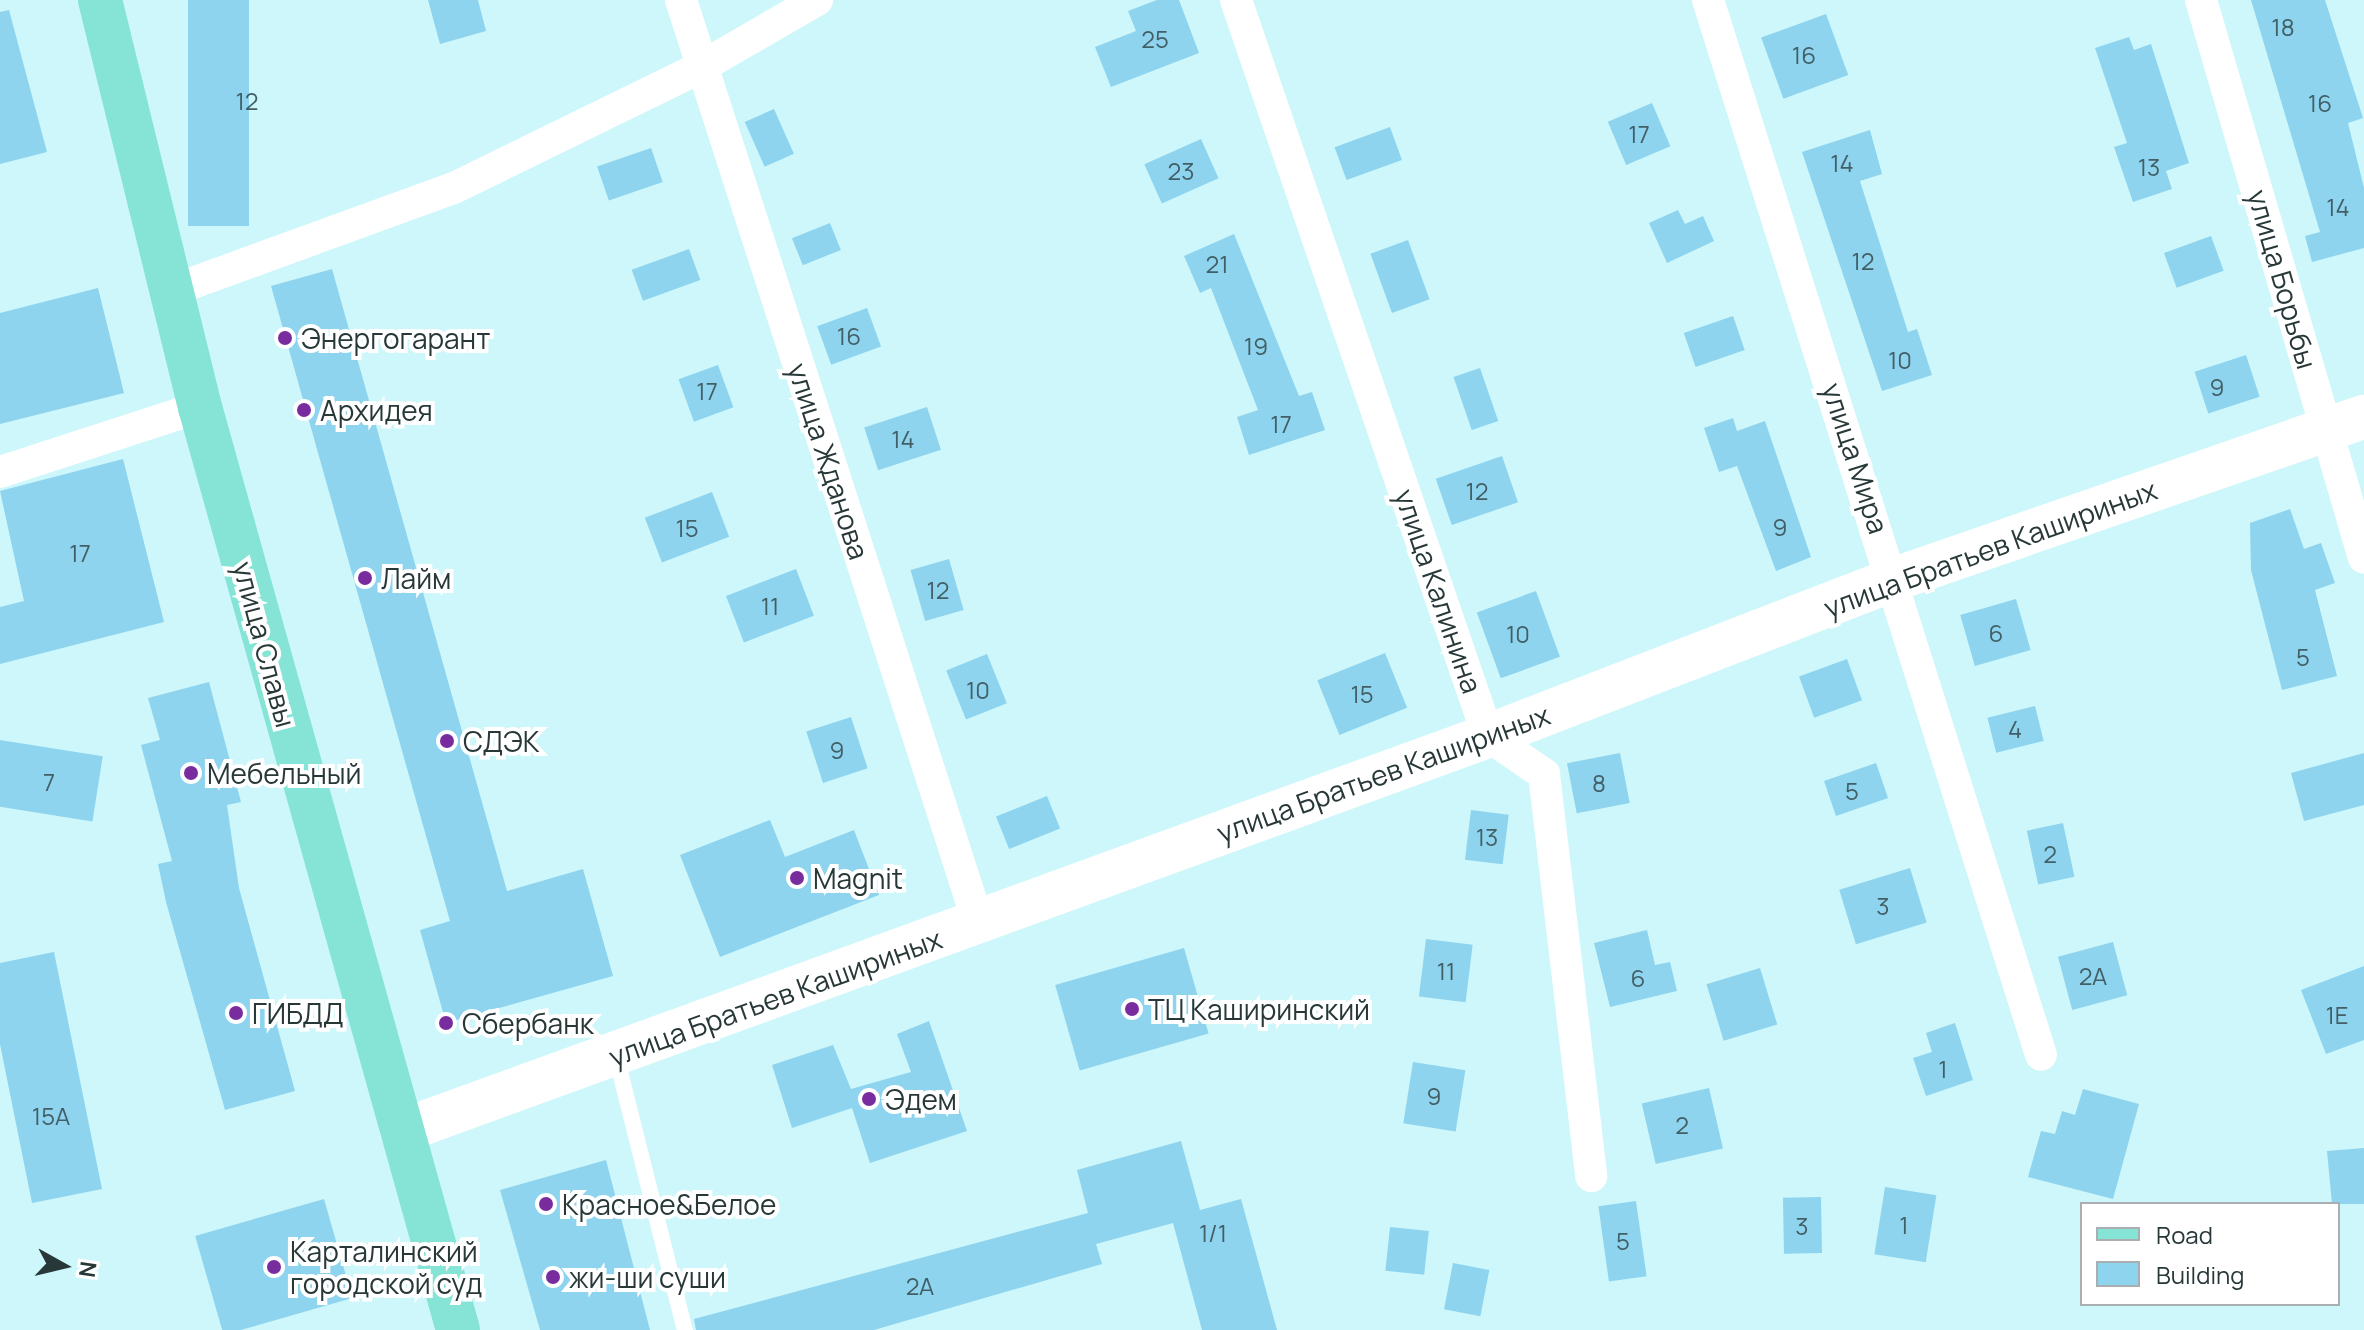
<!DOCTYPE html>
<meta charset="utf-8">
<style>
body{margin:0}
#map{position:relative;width:2364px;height:1330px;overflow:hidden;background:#cdf7fa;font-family:Manrope,sans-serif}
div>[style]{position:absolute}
.building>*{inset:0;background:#8ed4ef;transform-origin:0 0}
.lane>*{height:16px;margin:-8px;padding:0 8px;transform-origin:8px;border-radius:8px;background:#fff}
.street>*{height:32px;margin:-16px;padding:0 16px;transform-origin:16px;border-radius:16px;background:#fff}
.secondary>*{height:44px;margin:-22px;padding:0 22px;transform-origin:22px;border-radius:22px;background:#fff}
.primary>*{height:44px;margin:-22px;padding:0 22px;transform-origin:22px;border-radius:22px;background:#86e4d6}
.dots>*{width:22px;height:22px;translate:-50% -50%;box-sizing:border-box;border:4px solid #fff;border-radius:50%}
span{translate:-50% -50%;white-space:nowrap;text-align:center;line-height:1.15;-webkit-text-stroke:8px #fff;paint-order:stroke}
.number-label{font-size:24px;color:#425f66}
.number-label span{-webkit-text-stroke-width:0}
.street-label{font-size:28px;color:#283839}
.poi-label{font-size:28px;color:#283839}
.left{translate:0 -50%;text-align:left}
.legend{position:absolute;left:2080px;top:1202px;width:260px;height:104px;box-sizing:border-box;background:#fff;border:2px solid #a9afb0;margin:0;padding:10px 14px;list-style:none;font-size:24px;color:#283839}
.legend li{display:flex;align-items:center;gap:16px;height:40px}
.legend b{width:40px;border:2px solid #a9afb0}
.north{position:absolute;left:24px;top:1226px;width:80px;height:80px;-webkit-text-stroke:6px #fff;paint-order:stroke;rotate:98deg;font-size:22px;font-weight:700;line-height:32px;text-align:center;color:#283839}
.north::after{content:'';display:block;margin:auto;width:28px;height:36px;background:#283839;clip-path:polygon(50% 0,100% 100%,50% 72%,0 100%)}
</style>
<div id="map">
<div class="building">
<i style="left:188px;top:0;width:61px;height:226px"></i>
<i style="clip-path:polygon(428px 0,478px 0,486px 31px,440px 44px)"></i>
<i style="clip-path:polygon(1157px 0,1179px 0,1199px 53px,1111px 87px,1095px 47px,1136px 31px,1128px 11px)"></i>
<i style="clip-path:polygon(2251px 0,2325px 0,2363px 118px,2348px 123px,2364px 188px,2364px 248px,2312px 262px,2305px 236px,2320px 232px)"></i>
<i style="clip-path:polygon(9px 10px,47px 152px,0 164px,0 12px)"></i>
<i style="left:1826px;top:14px;width:65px;height:69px;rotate:70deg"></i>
<i style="clip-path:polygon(2129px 37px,2134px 50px,2151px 44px,2189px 163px,2166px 171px,2172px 189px,2133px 202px,2114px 147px,2127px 143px,2095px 48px)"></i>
<i style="left:1652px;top:103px;width:47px;height:48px;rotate:67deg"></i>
<i style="left:774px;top:109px;width:49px;height:32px;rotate:66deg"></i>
<i style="left:1390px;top:127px;width:35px;height:59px;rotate:70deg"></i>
<i style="clip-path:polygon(1870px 130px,1882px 174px,1860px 181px,1908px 332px,1917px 329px,1932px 375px,1882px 391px,1802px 152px)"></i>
<i style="left:1201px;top:139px;width:43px;height:62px;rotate:66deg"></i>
<i style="left:651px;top:148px;width:36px;height:57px;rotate:71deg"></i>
<i style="clip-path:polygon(1678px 210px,1685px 224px,1703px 216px,1714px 241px,1667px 263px,1649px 223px)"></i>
<i style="left:830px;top:223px;width:29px;height:41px;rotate:68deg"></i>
<i style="clip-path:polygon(1234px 234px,1299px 396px,1312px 392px,1325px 430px,1249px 455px,1237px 417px,1258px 410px,1211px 288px,1200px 293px,1184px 256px)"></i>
<i style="left:2211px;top:236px;width:37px;height:50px;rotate:70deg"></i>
<i style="left:1408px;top:240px;width:63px;height:40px;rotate:70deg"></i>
<i style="left:689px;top:249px;width:33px;height:61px;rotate:70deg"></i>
<i style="clip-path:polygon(332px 269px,507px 891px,583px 869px,613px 976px,446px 1023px,420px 930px,450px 921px,271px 286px)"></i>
<i style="clip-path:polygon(98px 288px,124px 393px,0 424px,0 313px)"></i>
<i style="left:867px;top:308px;width:41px;height:53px;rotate:70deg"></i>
<i style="left:1733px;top:316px;width:36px;height:52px;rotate:71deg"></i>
<i style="left:2246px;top:355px;width:44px;height:54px;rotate:72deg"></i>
<i style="left:718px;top:365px;width:45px;height:42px;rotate:70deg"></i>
<i style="left:1480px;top:368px;width:56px;height:28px;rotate:71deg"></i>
<i style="left:927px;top:407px;width:45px;height:66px;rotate:72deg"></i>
<i style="clip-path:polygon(1733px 418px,1737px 431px,1765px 421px,1811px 557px,1776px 571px,1737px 466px,1719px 472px,1704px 428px)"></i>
<i style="left:1502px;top:456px;width:49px;height:70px;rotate:71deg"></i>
<i style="clip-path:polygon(123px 459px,164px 622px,0 664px,0 607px,24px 601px,0 491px)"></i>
<i style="left:712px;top:492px;width:48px;height:72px;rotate:69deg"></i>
<i style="clip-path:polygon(2290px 509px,2304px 549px,2321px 543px,2335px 583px,2315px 590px,2337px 676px,2282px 690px,2251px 570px,2250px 523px)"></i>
<i style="left:949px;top:559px;width:53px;height:40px;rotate:74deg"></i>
<i style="left:796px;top:569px;width:50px;height:75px;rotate:69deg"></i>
<i style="left:1536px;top:591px;width:70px;height:63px;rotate:70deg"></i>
<i style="left:2016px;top:599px;width:53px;height:58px;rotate:74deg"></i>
<i style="left:1385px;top:653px;width:59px;height:73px;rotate:68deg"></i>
<i style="left:987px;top:654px;width:53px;height:44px;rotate:68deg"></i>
<i style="left:1847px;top:659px;width:44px;height:51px;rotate:70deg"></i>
<i style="clip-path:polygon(209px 682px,241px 802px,227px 805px,239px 888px,295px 1091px,225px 1110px,166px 902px,158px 864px,172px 861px,141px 745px,160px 740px,148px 698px)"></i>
<i style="left:2035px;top:706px;width:36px;height:49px;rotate:76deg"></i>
<i style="left:851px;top:717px;width:54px;height:47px;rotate:72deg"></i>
<i style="left:0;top:740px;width:104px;height:66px;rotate:9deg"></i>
<i style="left:1620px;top:753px;width:51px;height:54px;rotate:79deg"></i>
<i style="clip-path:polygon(2364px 753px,2364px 805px,2304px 821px,2291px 773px)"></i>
<i style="left:1876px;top:763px;width:37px;height:55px;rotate:71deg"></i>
<i style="left:1047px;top:796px;width:35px;height:55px;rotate:68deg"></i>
<i style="left:1471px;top:810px;width:38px;height:50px;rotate:7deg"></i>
<i style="clip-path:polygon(770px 820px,785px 857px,854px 830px,879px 895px,720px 957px,680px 855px)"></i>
<i style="left:2063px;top:823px;width:55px;height:37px;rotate:78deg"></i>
<i style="left:1910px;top:868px;width:57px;height:74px;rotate:73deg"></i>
<i style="clip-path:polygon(1647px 930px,1655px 965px,1670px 962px,1677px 991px,1610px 1007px,1594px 943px)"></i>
<i style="left:1426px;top:939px;width:47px;height:58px;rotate:7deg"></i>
<i style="left:2113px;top:942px;width:55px;height:57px;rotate:75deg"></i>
<i style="left:1184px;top:948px;width:89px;height:134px;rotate:74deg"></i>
<i style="clip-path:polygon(54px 952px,102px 1189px,32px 1203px,0 1044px,0 963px)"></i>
<i style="clip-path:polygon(2364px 966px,2364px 1040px,2326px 1054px,2301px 990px)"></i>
<i style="left:1760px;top:968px;width:59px;height:56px;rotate:73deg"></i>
<i style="clip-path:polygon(929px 1021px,967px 1131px,870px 1163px,852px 1108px,792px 1128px,772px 1065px,833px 1045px,851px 1089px,911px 1072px,897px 1034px)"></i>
<i style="clip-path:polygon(1955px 1023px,1973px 1080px,1926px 1096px,1913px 1058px,1932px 1052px,1926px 1033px)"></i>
<i style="left:1413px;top:1062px;width:53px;height:62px;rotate:9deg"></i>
<i style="left:1709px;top:1088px;width:62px;height:69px;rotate:77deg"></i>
<i style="clip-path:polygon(2083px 1089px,2139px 1104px,2113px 1199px,2028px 1177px,2041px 1131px,2055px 1134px,2062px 1111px,2075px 1115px)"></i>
<i style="clip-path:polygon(1181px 1141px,1200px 1210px,1241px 1199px,1277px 1330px,1202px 1330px,1173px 1223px,1096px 1244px,1102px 1264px,874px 1330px,696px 1330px,694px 1319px,1088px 1213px,1077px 1170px)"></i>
<i style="clip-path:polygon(2364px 1148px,2364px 1204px,2332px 1204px,2327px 1151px)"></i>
<i style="clip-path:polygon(606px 1160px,650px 1330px,540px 1330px,500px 1190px)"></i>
<i style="left:1885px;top:1187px;width:52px;height:68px;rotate:9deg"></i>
<i style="left:1821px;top:1197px;width:56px;height:38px;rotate:89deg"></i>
<i style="left:324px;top:1199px;width:103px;height:134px;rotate:74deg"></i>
<i style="left:1636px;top:1201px;width:76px;height:38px;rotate:82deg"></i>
<i style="left:1390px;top:1227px;width:39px;height:44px;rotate:6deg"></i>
<i style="left:1453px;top:1263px;width:37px;height:47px;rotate:11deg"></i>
</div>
<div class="lane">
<i style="left:616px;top:1056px;width:283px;rotate:75.9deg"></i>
</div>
<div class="street">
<i style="left:681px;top:0;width:969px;rotate:72.14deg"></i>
<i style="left:1236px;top:0;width:778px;rotate:71.1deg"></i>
<i style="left:1488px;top:736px;width:68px;rotate:34.2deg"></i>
<i style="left:1544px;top:774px;width:405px;rotate:83.3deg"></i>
<i style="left:1708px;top:0;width:1106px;rotate:72.48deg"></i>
<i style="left:2201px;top:0;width:581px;rotate:73.72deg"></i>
<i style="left:176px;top:289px;width:296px;rotate:-20deg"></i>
<i style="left:454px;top:188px;width:275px;rotate:-26.1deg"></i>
<i style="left:701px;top:67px;width:134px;rotate:-30deg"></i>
<i style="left:0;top:472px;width:210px;rotate:-18deg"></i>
</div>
<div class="secondary">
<i style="left:402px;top:1131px;width:1156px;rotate:-19.99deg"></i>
<i style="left:1488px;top:736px;width:436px;rotate:-21.1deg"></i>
<i style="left:1895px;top:579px;width:496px;rotate:-19.1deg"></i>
</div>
<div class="primary">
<i style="left:100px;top:0;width:419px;rotate:76.2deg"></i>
<i style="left:200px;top:407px;width:958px;rotate:74.38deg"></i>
</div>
<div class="dots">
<i style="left:285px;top:338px;background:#792c9e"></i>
<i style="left:304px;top:410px;background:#792c9e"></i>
<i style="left:365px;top:578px;background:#792c9e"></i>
<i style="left:447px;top:741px;background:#792c9e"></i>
<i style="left:191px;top:773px;background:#792c9e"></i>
<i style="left:797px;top:878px;background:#792c9e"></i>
<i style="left:1132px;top:1009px;background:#792c9e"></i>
<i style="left:236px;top:1013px;background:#792c9e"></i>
<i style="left:446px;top:1023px;background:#792c9e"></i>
<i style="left:869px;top:1099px;background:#792c9e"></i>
<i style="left:546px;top:1204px;background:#792c9e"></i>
<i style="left:274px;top:1267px;background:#792c9e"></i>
<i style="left:553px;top:1277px;background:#792c9e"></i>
</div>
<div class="number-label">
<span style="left:2283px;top:27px">18</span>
<span style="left:1155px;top:39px">25</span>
<span style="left:1804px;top:55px">16</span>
<span style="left:247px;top:101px">12</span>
<span style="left:2320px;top:103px">16</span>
<span style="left:1639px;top:134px">17</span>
<span style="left:1842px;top:163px">14</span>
<span style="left:2149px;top:167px">13</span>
<span style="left:1181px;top:171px">23</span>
<span style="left:2338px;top:207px">14</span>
<span style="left:1863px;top:261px">12</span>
<span style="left:1217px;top:264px">21</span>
<span style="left:849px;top:336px">16</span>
<span style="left:1256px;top:346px">19</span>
<span style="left:1900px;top:360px">10</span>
<span style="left:2217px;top:387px">9</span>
<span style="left:707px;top:391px">17</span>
<span style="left:1281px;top:424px">17</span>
<span style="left:903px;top:439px">14</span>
<span style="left:1477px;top:491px">12</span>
<span style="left:1780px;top:527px">9</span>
<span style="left:687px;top:528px">15</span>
<span style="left:80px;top:553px">17</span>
<span style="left:938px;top:590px">12</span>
<span style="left:770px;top:606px">11</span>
<span style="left:1996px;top:633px">6</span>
<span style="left:1518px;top:634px">10</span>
<span style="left:2303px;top:657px">5</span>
<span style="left:978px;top:690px">10</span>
<span style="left:1362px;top:694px">15</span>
<span style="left:2015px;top:729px">4</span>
<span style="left:837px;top:750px">9</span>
<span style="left:49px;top:782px">7</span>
<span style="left:1599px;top:783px">8</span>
<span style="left:1852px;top:791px">5</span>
<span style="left:1487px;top:837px">13</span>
<span style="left:2050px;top:854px">2</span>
<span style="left:1883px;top:906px">3</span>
<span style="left:1446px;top:971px">11</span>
<span style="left:2093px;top:976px">2А</span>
<span style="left:1638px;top:978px">6</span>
<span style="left:2337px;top:1015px">1Е</span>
<span style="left:1943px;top:1069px">1</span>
<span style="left:1434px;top:1096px">9</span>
<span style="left:51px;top:1116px">15А</span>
<span style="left:1682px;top:1125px">2</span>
<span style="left:1904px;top:1225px">1</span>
<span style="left:1802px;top:1226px">3</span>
<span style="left:1213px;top:1233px">1/1</span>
<span style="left:1623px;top:1241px">5</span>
<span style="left:920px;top:1286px">2А</span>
</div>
<div class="street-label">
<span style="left:2283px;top:279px;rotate:74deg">улица Борьбы</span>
<span style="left:1856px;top:458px;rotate:72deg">улица Мира</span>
<span style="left:829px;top:461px;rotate:72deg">улица Жданова</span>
<span style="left:1990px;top:548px;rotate:-20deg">улица Братьев Кашириных</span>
<span style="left:1439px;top:591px;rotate:71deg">улица Калинина</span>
<span style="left:265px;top:644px;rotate:75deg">улица Славы</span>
<span style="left:1383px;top:773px;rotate:-20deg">улица Братьев Кашириных</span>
<span style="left:775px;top:997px;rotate:-20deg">улица Братьев Кашириных</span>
</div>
<div class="poi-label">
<span class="left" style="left:301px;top:338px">Энергогарант</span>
<span class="left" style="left:320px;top:410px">Архидея</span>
<span class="left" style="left:381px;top:578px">Лайм</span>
<span class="left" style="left:463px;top:741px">СДЭК</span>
<span class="left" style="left:207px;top:773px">Мебельный</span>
<span class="left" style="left:813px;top:878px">Magnit</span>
<span class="left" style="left:1148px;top:1009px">ТЦ Каширинский</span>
<span class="left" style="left:252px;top:1013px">ГИБДД</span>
<span class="left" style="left:462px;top:1023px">Сбербанк</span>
<span class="left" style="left:885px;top:1099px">Эдем</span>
<span class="left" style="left:562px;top:1204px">Красное&amp;Белое</span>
<span class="left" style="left:290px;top:1267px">Карталинский<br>городской суд</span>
<span class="left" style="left:569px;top:1277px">жи-ши суши</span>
</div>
<ul class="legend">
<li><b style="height:10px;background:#86e4d6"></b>Road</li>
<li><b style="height:22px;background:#8ed4ef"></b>Building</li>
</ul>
<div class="north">N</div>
</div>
